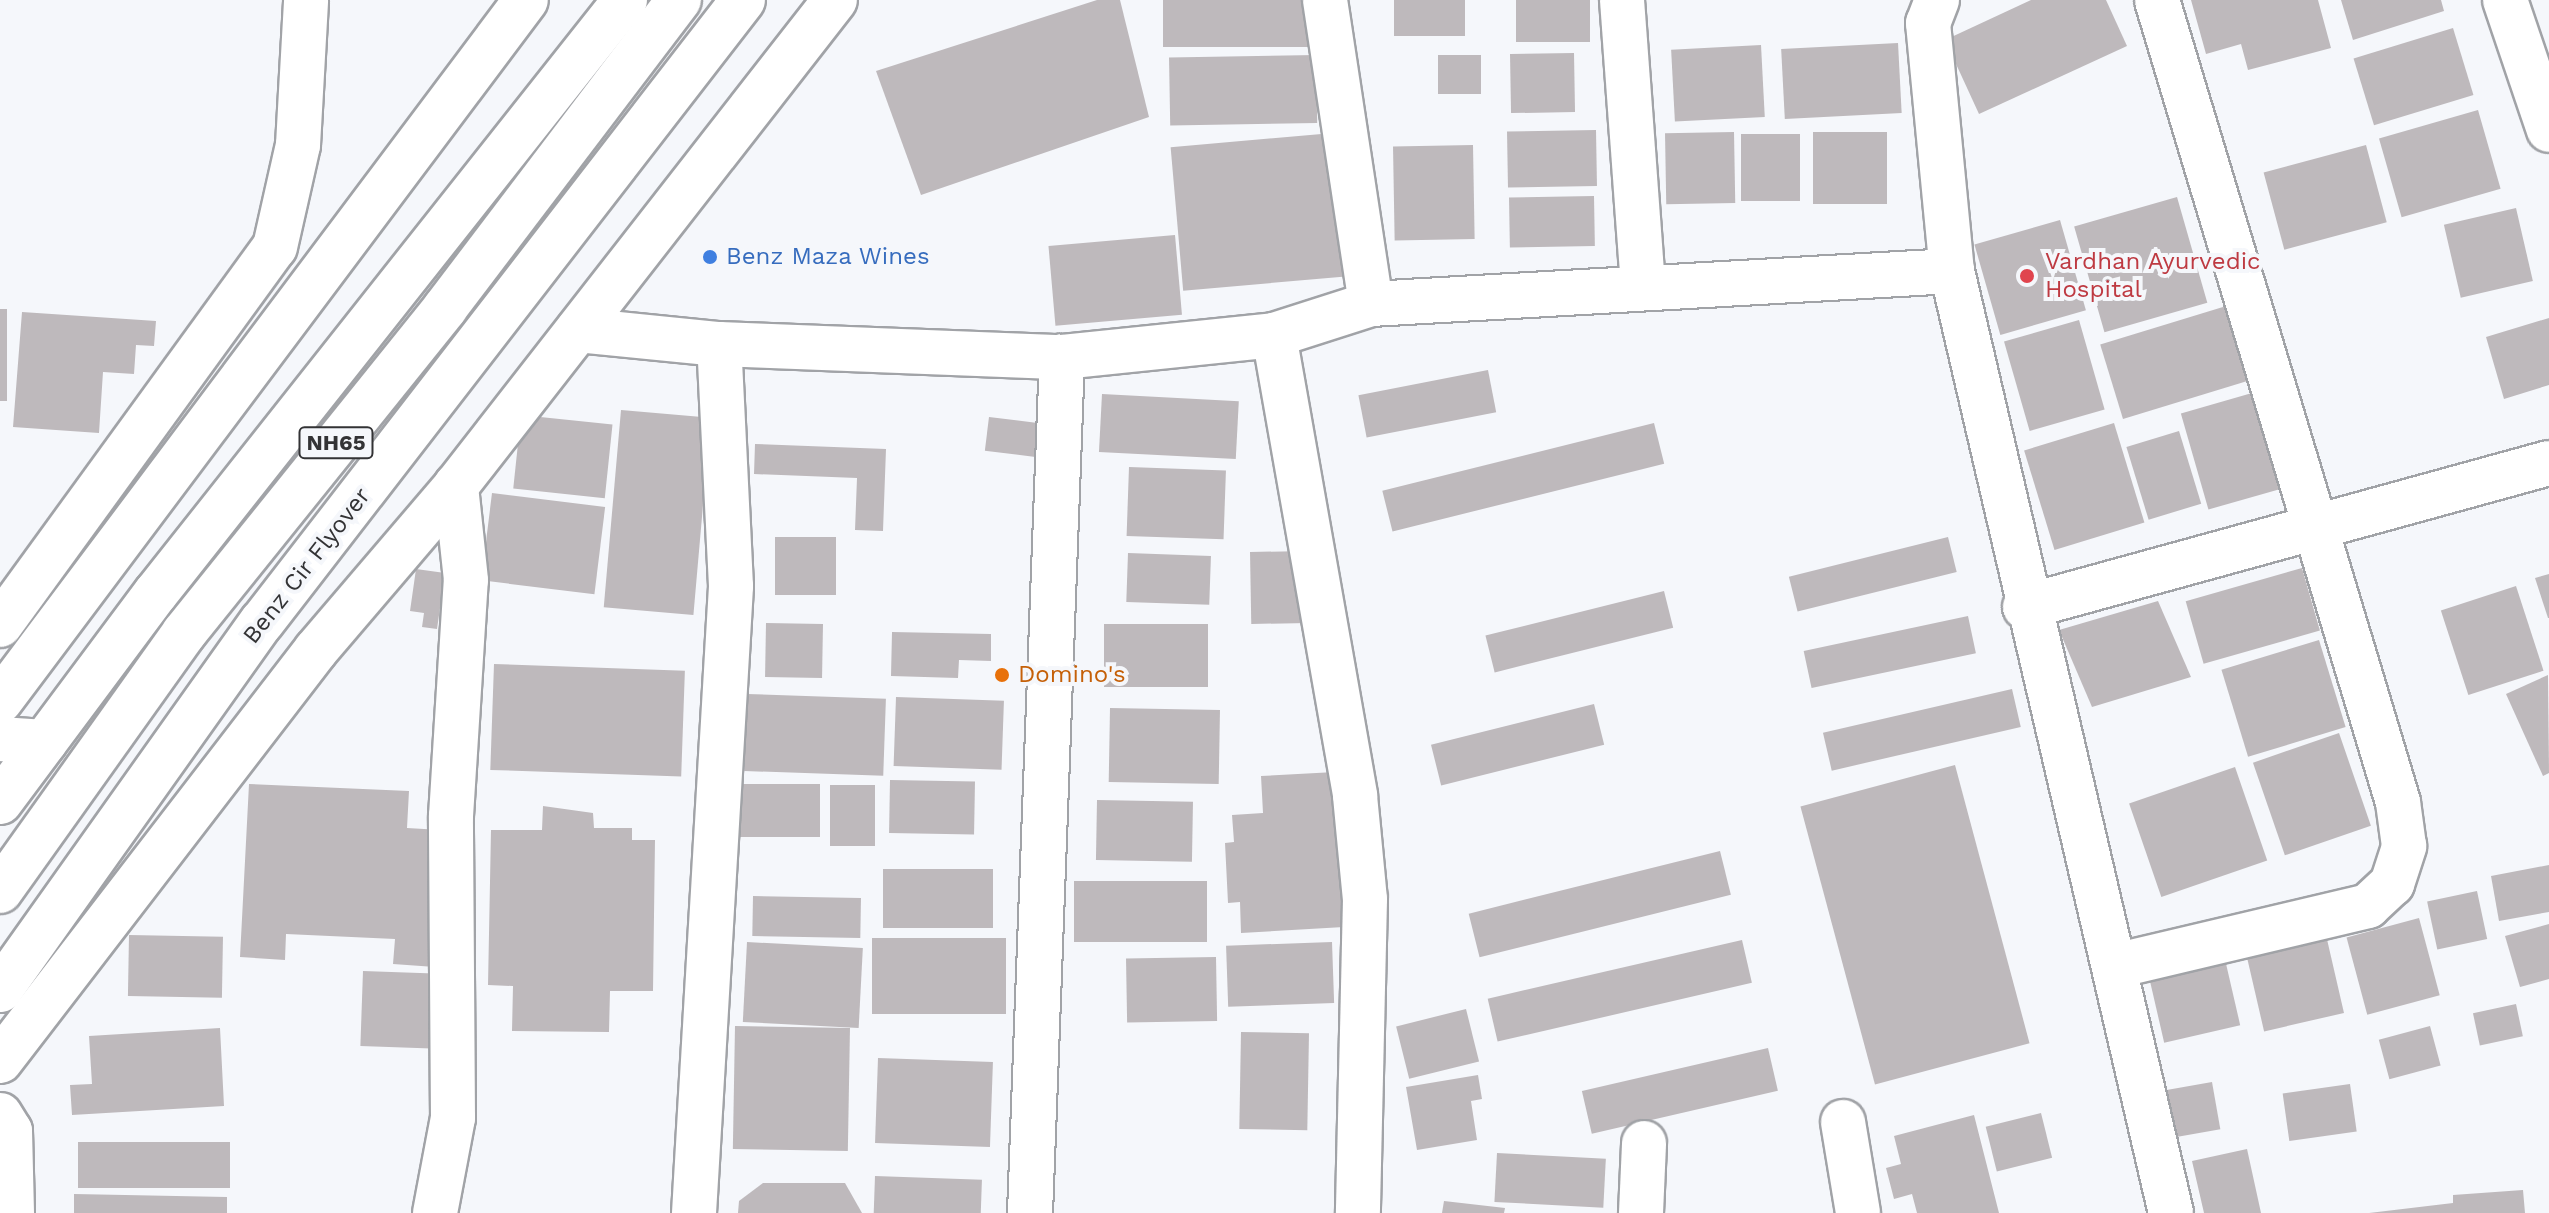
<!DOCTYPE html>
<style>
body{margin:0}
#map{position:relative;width:2549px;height:1213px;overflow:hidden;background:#f5f7fb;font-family:"Work Sans",sans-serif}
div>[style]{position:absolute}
.building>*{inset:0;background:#beb9bc;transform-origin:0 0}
.roads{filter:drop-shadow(2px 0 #a1a3a7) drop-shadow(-2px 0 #a1a3a7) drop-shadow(0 2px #a1a3a7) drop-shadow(0 -2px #a1a3a7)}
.street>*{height:44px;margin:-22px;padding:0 22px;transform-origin:22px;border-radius:22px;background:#fff}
.secondary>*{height:44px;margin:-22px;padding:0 22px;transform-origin:22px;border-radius:22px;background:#fff}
.primary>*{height:44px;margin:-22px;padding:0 22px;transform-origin:22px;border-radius:22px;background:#fff}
.highway>*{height:44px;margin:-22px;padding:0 22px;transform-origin:22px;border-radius:22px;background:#fff}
.dots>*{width:22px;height:22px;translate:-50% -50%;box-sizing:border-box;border:4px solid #f5f7fb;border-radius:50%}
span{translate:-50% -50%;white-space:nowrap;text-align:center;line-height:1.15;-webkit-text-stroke:8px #f5f7fb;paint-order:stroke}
.shield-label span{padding:2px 6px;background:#f5f7fb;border:2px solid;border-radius:6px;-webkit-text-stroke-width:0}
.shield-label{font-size:22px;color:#333335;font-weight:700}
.shop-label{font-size:24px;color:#366cbe}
.left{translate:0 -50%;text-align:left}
.health-label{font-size:24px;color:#be3a42}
.street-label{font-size:24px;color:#333335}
.food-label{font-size:24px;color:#c56008}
</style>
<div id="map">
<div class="building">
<i style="clip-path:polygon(1097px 0,1120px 0,1149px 117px,921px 195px,876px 71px)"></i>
<i style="left:1163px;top:0;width:146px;height:47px"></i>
<i style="left:1394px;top:0;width:71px;height:36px"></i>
<i style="left:1516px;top:0;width:74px;height:42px"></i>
<i style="clip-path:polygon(2031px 0,2106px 0,2127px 46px,1979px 114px,1945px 40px)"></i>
<i style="clip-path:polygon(2191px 0,2318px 0,2331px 48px,2248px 70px,2241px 44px,2206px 54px)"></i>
<i style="clip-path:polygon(2341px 0,2441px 0,2444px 11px,2353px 40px)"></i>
<i style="left:2453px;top:28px;width:70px;height:104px;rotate:73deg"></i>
<i style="left:1898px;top:43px;width:70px;height:117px;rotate:87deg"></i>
<i style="left:1761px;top:45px;width:72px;height:90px;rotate:87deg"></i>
<i style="left:1574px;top:53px;width:59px;height:64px;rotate:89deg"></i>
<i style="left:1316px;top:55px;width:68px;height:147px;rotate:89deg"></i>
<i style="left:1438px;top:55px;width:43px;height:39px"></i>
<i style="left:2478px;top:110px;width:82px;height:103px;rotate:74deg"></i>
<i style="left:1596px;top:130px;width:56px;height:89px;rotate:89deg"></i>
<i style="left:1734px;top:132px;width:71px;height:69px;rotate:89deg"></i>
<i style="left:1813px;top:132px;width:74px;height:72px"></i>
<i style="left:1333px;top:133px;width:144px;height:163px;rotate:85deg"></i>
<i style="left:1741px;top:134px;width:59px;height:67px"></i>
<i style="left:1473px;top:145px;width:94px;height:80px;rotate:89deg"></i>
<i style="left:2366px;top:145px;width:80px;height:106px;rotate:75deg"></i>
<i style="left:1594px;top:196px;width:50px;height:85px;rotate:89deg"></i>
<i style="left:2177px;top:197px;width:110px;height:107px;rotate:74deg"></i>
<i style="left:2516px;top:208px;width:75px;height:74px;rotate:77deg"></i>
<i style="left:2060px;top:220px;width:94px;height:89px;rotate:74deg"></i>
<i style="left:1175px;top:235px;width:80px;height:127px;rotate:85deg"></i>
<i style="left:2236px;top:303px;width:78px;height:142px;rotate:73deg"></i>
<i style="left:0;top:309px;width:7px;height:92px"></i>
<i style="clip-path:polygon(22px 312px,156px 321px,154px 346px,136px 345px,134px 374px,103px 372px,99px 433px,13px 427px)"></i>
<i style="clip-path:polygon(2549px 318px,2549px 385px,2504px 399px,2486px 337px)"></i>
<i style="left:2079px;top:320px;width:93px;height:78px;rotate:74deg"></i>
<i style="left:1488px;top:370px;width:43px;height:132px;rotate:79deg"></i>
<i style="left:2252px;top:393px;width:100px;height:74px;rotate:74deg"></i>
<i style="left:1102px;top:394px;width:137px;height:58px;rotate:3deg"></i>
<i style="left:621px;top:410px;width:90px;height:198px;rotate:5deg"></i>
<i style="left:521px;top:415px;width:92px;height:74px;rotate:6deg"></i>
<i style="left:989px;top:417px;width:51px;height:34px;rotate:7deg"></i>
<i style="left:1654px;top:423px;width:42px;height:280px;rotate:76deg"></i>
<i style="left:2114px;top:423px;width:104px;height:94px;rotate:73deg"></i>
<i style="left:2179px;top:431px;width:76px;height:55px;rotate:73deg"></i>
<i style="clip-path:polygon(755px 444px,886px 449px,883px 531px,855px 530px,857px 478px,754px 474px)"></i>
<i style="left:1129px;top:467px;width:97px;height:69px;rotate:2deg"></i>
<i style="left:492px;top:493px;width:114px;height:88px;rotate:7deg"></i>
<i style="left:775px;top:537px;width:61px;height:58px"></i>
<i style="left:1948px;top:537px;width:36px;height:164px;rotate:76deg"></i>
<i style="left:1307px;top:551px;width:72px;height:57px;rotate:89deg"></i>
<i style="left:1128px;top:553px;width:83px;height:49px;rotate:2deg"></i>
<i style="left:2302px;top:568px;width:65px;height:121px;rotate:74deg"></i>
<i style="clip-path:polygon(416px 569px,445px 573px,437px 629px,422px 627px,424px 613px,410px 611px)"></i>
<i style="clip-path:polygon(2549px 574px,2549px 618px,2548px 618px,2535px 578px)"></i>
<i style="left:2516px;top:586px;width:89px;height:79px;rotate:72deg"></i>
<i style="left:1664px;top:591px;width:38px;height:184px;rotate:76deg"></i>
<i style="clip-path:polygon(2158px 601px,2191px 677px,2092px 707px,2059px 630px)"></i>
<i style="left:1968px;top:616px;width:38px;height:168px;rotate:78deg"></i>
<i style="left:766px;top:623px;width:57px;height:54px;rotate:1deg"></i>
<i style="left:1104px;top:624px;width:104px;height:63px"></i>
<i style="clip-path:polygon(892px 632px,991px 634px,991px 661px,959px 660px,958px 678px,891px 676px)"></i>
<i style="left:2319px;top:640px;width:91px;height:102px;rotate:73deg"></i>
<i style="left:494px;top:664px;width:191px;height:106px;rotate:2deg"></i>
<i style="clip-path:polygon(2548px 675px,2549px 773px,2543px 776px,2506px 694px)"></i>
<i style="left:2012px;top:689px;width:39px;height:194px;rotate:77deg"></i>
<i style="left:747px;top:694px;width:139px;height:77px;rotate:2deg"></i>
<i style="left:896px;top:697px;width:108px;height:69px;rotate:2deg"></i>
<i style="left:1594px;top:704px;width:42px;height:168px;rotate:76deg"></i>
<i style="left:1110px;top:708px;width:110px;height:74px;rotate:1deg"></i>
<i style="left:2339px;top:733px;width:98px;height:91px;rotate:71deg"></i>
<i style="left:1955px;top:765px;width:288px;height:160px;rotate:75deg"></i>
<i style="left:2235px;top:767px;width:99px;height:112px;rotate:71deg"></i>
<i style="clip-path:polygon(1335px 772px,1344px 927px,1241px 933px,1240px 902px,1228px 903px,1225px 843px,1234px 842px,1232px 815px,1263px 813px,1261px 776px)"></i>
<i style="left:890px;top:780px;width:85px;height:53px;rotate:1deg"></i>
<i style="clip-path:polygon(249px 784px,409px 791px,407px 828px,441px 830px,435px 967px,393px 964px,395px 939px,286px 934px,285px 960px,240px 957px)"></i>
<i style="left:737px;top:784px;width:83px;height:53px"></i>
<i style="left:830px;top:785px;width:45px;height:61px"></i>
<i style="left:1097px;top:800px;width:96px;height:60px;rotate:1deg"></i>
<i style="clip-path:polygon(543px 806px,593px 813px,594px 828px,632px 828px,632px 840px,655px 840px,653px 991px,610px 991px,609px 1032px,512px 1031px,513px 986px,488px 985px,491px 830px,542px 830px)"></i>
<i style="left:1720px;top:851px;width:45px;height:259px;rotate:76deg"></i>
<i style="clip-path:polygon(2549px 865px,2549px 912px,2499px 921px,2491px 876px)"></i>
<i style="left:993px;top:869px;width:59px;height:110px;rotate:90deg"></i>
<i style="left:1074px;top:881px;width:133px;height:61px"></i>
<i style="left:2477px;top:891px;width:49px;height:51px;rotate:78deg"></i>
<i style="left:753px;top:896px;width:108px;height:40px;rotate:1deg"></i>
<i style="left:2419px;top:918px;width:80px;height:75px;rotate:75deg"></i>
<i style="clip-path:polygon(2549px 924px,2549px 979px,2520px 987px,2505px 936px)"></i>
<i style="left:129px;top:935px;width:94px;height:61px;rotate:1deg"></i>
<i style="left:2326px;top:935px;width:80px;height:82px;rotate:77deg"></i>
<i style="left:1006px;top:938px;width:76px;height:134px;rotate:90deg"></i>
<i style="left:1742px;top:940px;width:44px;height:261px;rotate:77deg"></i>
<i style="left:747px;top:942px;width:116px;height:80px;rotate:3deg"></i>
<i style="left:1332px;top:942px;width:61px;height:106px;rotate:88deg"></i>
<i style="left:2224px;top:955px;width:72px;height:78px;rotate:77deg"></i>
<i style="left:1216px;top:957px;width:64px;height:90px;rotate:89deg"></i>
<i style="left:363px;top:971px;width:71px;height:75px;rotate:2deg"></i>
<i style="left:2516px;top:1004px;width:33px;height:44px;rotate:78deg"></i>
<i style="left:1466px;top:1009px;width:54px;height:72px;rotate:76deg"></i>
<i style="left:735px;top:1026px;width:115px;height:123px;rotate:1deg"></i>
<i style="left:2430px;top:1026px;width:41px;height:53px;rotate:75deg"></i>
<i style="clip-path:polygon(220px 1028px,224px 1106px,72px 1115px,70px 1085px,92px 1084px,89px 1036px)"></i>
<i style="left:1241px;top:1032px;width:68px;height:97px;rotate:1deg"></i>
<i style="left:1768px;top:1048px;width:44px;height:191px;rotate:77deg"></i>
<i style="left:878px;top:1058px;width:115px;height:85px;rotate:2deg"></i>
<i style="clip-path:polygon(1478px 1075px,1482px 1099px,1471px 1101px,1477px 1140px,1417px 1150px,1406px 1087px)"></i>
<i style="left:2212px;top:1082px;width:48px;height:59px;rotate:80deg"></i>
<i style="left:2350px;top:1084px;width:48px;height:68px;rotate:82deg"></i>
<i style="left:2041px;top:1113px;width:46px;height:57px;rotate:76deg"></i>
<i style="clip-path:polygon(1974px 1115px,1999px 1213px,1917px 1213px,1912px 1194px,1894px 1199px,1886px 1168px,1901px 1164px,1894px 1136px)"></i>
<i style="left:78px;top:1142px;width:152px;height:46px"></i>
<i style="clip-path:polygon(2247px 1149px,2261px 1213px,2204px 1213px,2192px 1161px)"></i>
<i style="left:1497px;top:1153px;width:109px;height:49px;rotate:3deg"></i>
<i style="left:875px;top:1176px;width:107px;height:37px;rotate:2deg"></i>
<i style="clip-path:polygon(763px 1183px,845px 1183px,862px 1213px,738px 1213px,739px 1201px)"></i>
<i style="clip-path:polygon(2523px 1190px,2525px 1213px,2369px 1213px,2453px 1203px,2453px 1195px)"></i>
<i style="clip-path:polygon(74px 1194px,227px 1197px,227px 1213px,74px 1213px)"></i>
<i style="clip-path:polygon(1444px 1201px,1505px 1208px,1504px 1213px,1442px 1213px)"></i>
</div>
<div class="roads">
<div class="street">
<i style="left:1325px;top:0;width:307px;rotate:81.4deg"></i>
<i style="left:1622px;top:0;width:287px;rotate:85.8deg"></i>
<i style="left:1937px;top:0;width:25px;rotate:111deg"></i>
<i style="left:1928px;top:23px;width:249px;rotate:84.5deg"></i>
<i style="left:578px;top:330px;width:142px;rotate:5.7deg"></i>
<i style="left:719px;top:344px;width:343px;rotate:2.2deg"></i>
<i style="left:1062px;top:357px;width:213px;rotate:-5.9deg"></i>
<i style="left:1274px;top:335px;width:102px;rotate:-17.7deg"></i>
<i style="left:1371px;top:304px;width:582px;rotate:-3.25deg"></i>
<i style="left:1952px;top:271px;width:967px;rotate:76.91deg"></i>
<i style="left:1274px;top:335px;width:468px;rotate:80deg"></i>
<i style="left:1355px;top:796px;width:103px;rotate:84.5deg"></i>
<i style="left:1365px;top:899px;width:314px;rotate:91.3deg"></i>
<i style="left:2025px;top:607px;width:543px;rotate:-15.37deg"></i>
<i style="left:0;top:625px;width:467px;rotate:-54deg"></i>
<i style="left:275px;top:247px;width:105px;rotate:-77.3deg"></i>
<i style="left:298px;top:145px;width:145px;rotate:-86.8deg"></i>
<i style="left:2115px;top:966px;width:260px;rotate:-13.3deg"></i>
<i style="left:2368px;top:906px;width:33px;rotate:-43deg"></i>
<i style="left:2392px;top:884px;width:40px;rotate:-72deg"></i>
<i style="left:2404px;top:846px;width:44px;rotate:-97.8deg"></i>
<i style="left:2398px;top:802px;width:837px;rotate:-106.73deg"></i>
<i style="left:0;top:1115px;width:19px;rotate:58deg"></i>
<i style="left:10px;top:1131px;width:82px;rotate:88.6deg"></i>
<i style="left:1843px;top:1122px;width:92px;rotate:80.6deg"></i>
<i style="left:435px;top:1213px;width:97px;rotate:-79.3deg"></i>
<i style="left:453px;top:1118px;width:302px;rotate:-90.4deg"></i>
<i style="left:451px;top:816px;width:236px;rotate:-86.4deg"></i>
<i style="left:466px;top:580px;width:95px;rotate:-96.1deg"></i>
<i style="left:694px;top:1213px;width:628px;rotate:-86.62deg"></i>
<i style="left:731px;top:586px;width:242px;rotate:-92.8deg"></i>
<i style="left:1030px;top:1213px;width:857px;rotate:-87.86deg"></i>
<i style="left:1641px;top:1213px;width:70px;rotate:-87.5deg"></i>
</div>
<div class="secondary">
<i style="left:2505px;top:0;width:137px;rotate:71.3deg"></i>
<i style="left:0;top:739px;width:45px;rotate:3.8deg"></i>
<i style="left:0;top:1061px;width:518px;rotate:-52.44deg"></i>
<i style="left:316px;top:650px;width:216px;rotate:-49.5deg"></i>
<i style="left:456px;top:486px;width:616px;rotate:-52.05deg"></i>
</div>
<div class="primary">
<i style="left:0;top:701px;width:876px;rotate:-53.12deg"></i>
<i style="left:0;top:990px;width:452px;rotate:-54.6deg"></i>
<i style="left:262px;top:622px;width:786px;rotate:-52.28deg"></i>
</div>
<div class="highway">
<i style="left:0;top:802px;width:261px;rotate:-53.3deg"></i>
<i style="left:156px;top:593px;width:756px;rotate:-51.66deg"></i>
<i style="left:0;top:891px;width:317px;rotate:-54.5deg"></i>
<i style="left:184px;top:633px;width:417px;rotate:-51.2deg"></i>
<i style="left:445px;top:308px;width:387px;rotate:-52.8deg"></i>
</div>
</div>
<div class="dots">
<i style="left:710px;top:257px;background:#3f7fe0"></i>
<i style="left:2027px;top:276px;background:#e0444e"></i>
<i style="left:1002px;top:675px;background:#e8710a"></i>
</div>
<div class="shield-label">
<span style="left:336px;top:443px">NH65</span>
</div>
<div class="shop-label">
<span class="left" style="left:726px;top:257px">Benz Maza Wines</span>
</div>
<div class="health-label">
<span class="left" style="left:2045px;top:276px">Vardhan Ayurvedic<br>Hospital</span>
</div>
<div class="street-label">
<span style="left:307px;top:566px;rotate:-52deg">Benz Cir Flyover</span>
</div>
<div class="food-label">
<span class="left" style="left:1018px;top:675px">Domino's</span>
</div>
</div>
